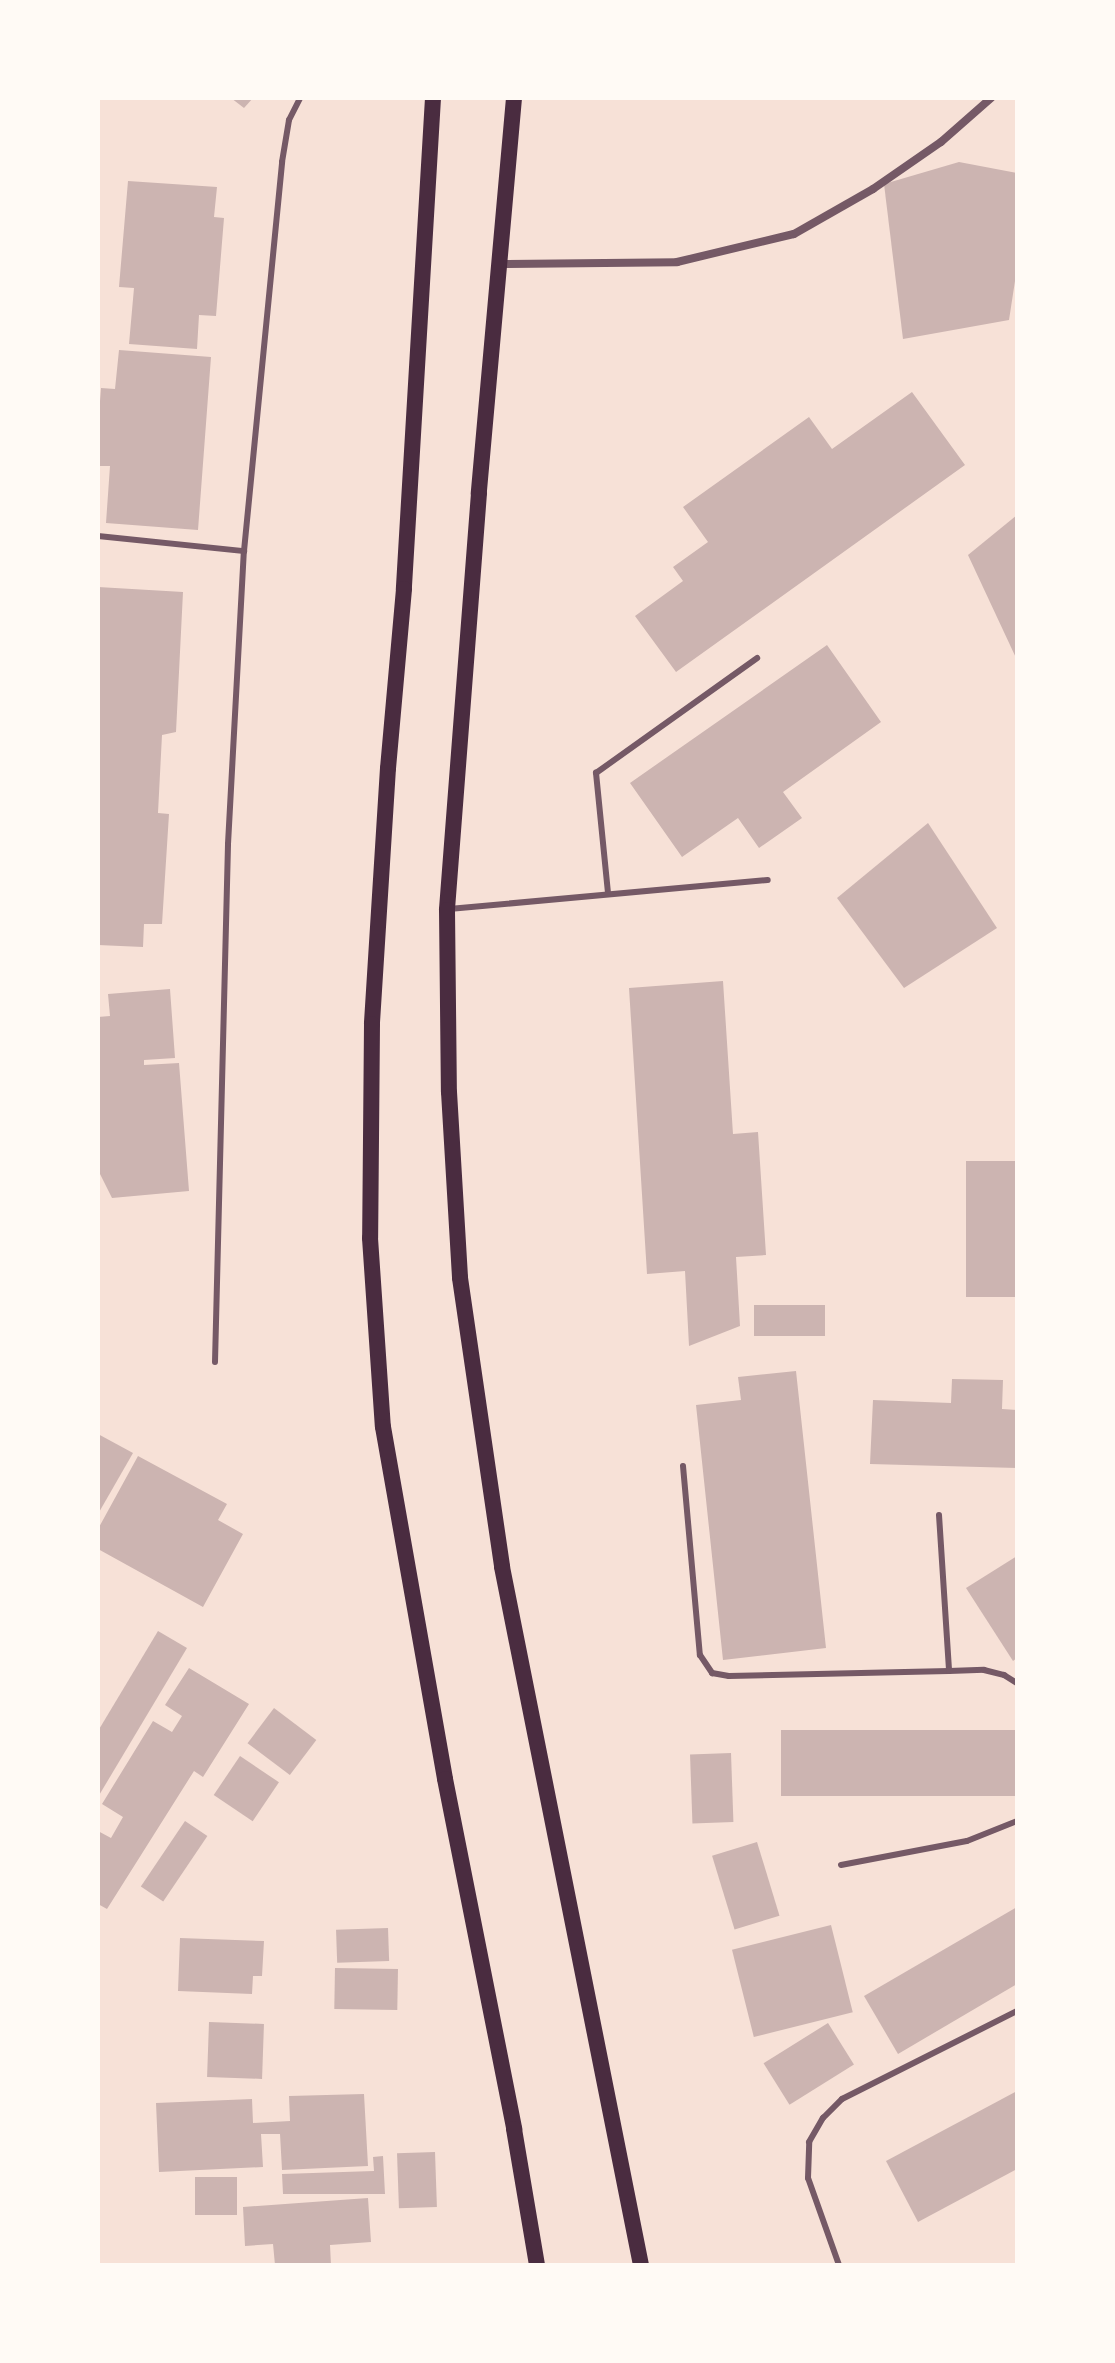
<!DOCTYPE html>
<style>
body{margin:0}
#map{position:relative;width:1115px;height:2363px;overflow:hidden;background:#f7e1d7;font-family:Signika,sans-serif}
div>[style]{position:absolute}
.building>*{inset:0;background:#ccb4b1;transform-origin:0 0}
.service>*{height:6px;margin:-3px;padding:0 3px;transform-origin:3px;border-radius:3px;background:#755966}
.minor>*{height:8px;margin:-4px;padding:0 4px;transform-origin:4px;border-radius:4px;background:#755966}
.secondary>*{height:16px;margin:-8px;padding:0 8px;transform-origin:8px;border-radius:8px;background:#4a2c40}
span{translate:-50% -50%;white-space:nowrap;text-align:center;line-height:1.15;-webkit-text-stroke:8px #fffaf5;paint-order:stroke}
.frame{position:absolute;inset:0;border:100px solid #fffaf5;pointer-events:none}
</style>
<div id="map">
<div class="building">
<i style="clip-path:polygon(231px 98px,253px 98px,244px 108px)"></i>
<i style="clip-path:polygon(959px 162px,1017px 173px,1017px 268px,1009px 320px,903px 339px,884px 184px)"></i>
<i style="clip-path:polygon(128px 181px,217px 187px,214px 217px,224px 218px,216px 316px,199px 315px,197px 349px,129px 344px,134px 288px,119px 287px)"></i>
<i style="clip-path:polygon(119px 350px,211px 357px,198px 530px,106px 523px,110px 466px,98px 466px,98px 427px,101px 388px,115px 389px)"></i>
<i style="clip-path:polygon(912px 392px,965px 465px,676px 672px,635px 616px,683px 581px,673px 567px,708px 542px,683px 507px,809px 417px,832px 449px)"></i>
<i style="clip-path:polygon(1017px 515px,1017px 660px,968px 555px)"></i>
<i style="clip-path:polygon(98px 587px,183px 592px,176px 732px,162px 735px,158px 813px,169px 814px,162px 924px,144px 924px,143px 947px,98px 945px)"></i>
<i style="clip-path:polygon(827px 645px,881px 722px,783px 792px,802px 818px,759px 848px,738px 818px,682px 857px,630px 783px)"></i>
<i style="clip-path:polygon(928px 823px,997px 928px,904px 988px,837px 898px)"></i>
<i style="clip-path:polygon(723px 981px,733px 1134px,758px 1132px,766px 1255px,736px 1257px,740px 1326px,689px 1346px,685px 1271px,647px 1274px,629px 988px)"></i>
<i style="clip-path:polygon(170px 989px,175px 1058px,144px 1060px,144px 1065px,179px 1063px,189px 1191px,112px 1198px,98px 1170px,98px 1017px,110px 1016px,108px 994px)"></i>
<i style="left:1017px;top:1161px;width:136px;height:51px;rotate:90deg"></i>
<i style="left:754px;top:1305px;width:71px;height:31px"></i>
<i style="clip-path:polygon(796px 1371px,826px 1648px,723px 1660px,696px 1405px,741px 1400px,738px 1377px)"></i>
<i style="clip-path:polygon(952px 1379px,1003px 1380px,1002px 1409px,1017px 1410px,1017px 1468px,870px 1464px,873px 1400px,951px 1403px)"></i>
<i style="clip-path:polygon(98px 1434px,133px 1453px,98px 1514px)"></i>
<i style="clip-path:polygon(138px 1456px,227px 1504px,218px 1520px,243px 1534px,203px 1607px,98px 1549px,98px 1529px)"></i>
<i style="clip-path:polygon(1017px 1556px,1017px 1658px,1013px 1661px,966px 1588px)"></i>
<i style="clip-path:polygon(158px 1631px,187px 1648px,98px 1797px,98px 1731px)"></i>
<i style="clip-path:polygon(189px 1668px,249px 1704px,203px 1777px,194px 1771px,107px 1909px,98px 1904px,98px 1831px,111px 1838px,123px 1817px,102px 1804px,153px 1721px,172px 1732px,182px 1716px,165px 1705px)"></i>
<i style="left:274px;top:1708px;width:53px;height:44px;rotate:37deg"></i>
<i style="left:781px;top:1730px;width:236px;height:66px"></i>
<i style="left:731px;top:1753px;width:69px;height:41px;rotate:88deg"></i>
<i style="left:240px;top:1756px;width:47px;height:47px;rotate:34deg"></i>
<i style="left:185px;top:1821px;width:27px;height:79px;rotate:34deg"></i>
<i style="left:757px;top:1842px;width:77px;height:47px;rotate:73deg"></i>
<i style="clip-path:polygon(1017px 1907px,1017px 1984px,898px 2054px,864px 1996px)"></i>
<i style="left:831px;top:1925px;width:90px;height:102px;rotate:76deg"></i>
<i style="left:388px;top:1928px;width:33px;height:52px;rotate:88deg"></i>
<i style="clip-path:polygon(180px 1938px,264px 1941px,262px 1976px,253px 1976px,252px 1994px,178px 1991px)"></i>
<i style="left:335px;top:1968px;width:63px;height:41px;rotate:1deg"></i>
<i style="left:209px;top:2022px;width:55px;height:55px;rotate:2deg"></i>
<i style="left:828px;top:2023px;width:49px;height:76px;rotate:58deg"></i>
<i style="clip-path:polygon(1017px 2091px,1017px 2169px,918px 2222px,886px 2161px)"></i>
<i style="clip-path:polygon(364px 2094px,368px 2166px,282px 2170px,280px 2134px,261px 2134px,263px 2167px,159px 2172px,156px 2103px,252px 2099px,253px 2123px,290px 2121px,289px 2096px)"></i>
<i style="left:435px;top:2152px;width:55px;height:38px;rotate:88deg"></i>
<i style="clip-path:polygon(383px 2156px,385px 2194px,283px 2194px,282px 2174px,374px 2171px,373px 2157px)"></i>
<i style="left:195px;top:2177px;width:42px;height:38px"></i>
<i style="clip-path:polygon(368px 2198px,371px 2242px,330px 2245px,331px 2265px,275px 2265px,273px 2244px,245px 2246px,243px 2207px)"></i>
</div>
<div class="service">
<i style="left:98px;top:536px;width:147px;rotate:5.9deg"></i>
<i style="left:608px;top:893px;width:121px;rotate:-95.7deg"></i>
<i style="left:596px;top:773px;width:198px;rotate:-35.5deg"></i>
<i style="left:449px;top:909px;width:320px;rotate:-5.2deg"></i>
<i style="left:215px;top:1362px;width:518px;rotate:-88.56deg"></i>
<i style="left:228px;top:844px;width:293px;rotate:-86.9deg"></i>
<i style="left:244px;top:551px;width:391px;rotate:-84.4deg"></i>
<i style="left:282px;top:162px;width:43px;rotate:-80.5deg"></i>
<i style="left:289px;top:120px;width:25px;rotate:-63deg"></i>
<i style="left:683px;top:1466px;width:190px;rotate:84.9deg"></i>
<i style="left:700px;top:1655px;width:22px;rotate:56deg"></i>
<i style="left:712px;top:1673px;width:17px;rotate:10deg"></i>
<i style="left:729px;top:1676px;width:220px;rotate:-1.3deg"></i>
<i style="left:939px;top:1515px;width:156px;rotate:86.3deg"></i>
<i style="left:949px;top:1671px;width:35px;rotate:-2deg"></i>
<i style="left:984px;top:1670px;width:21px;rotate:14deg"></i>
<i style="left:1004px;top:1675px;width:15px;rotate:32deg"></i>
<i style="left:841px;top:1865px;width:128px;rotate:-10.8deg"></i>
<i style="left:967px;top:1841px;width:54px;rotate:-21.8deg"></i>
<i style="left:839px;top:2265px;width:92px;rotate:-109.6deg"></i>
<i style="left:808px;top:2178px;width:36px;rotate:-88deg"></i>
<i style="left:809px;top:2142px;width:28px;rotate:-60deg"></i>
<i style="left:823px;top:2118px;width:27px;rotate:-45deg"></i>
<i style="left:842px;top:2099px;width:196px;rotate:-26.7deg"></i>
</div>
<div class="minor">
<i style="left:499px;top:264px;width:178px;rotate:-0.6deg"></i>
<i style="left:677px;top:262px;width:120px;rotate:-13.5deg"></i>
<i style="left:794px;top:234px;width:91px;rotate:-29.7deg"></i>
<i style="left:873px;top:189px;width:83px;rotate:-34.7deg"></i>
<i style="left:941px;top:142px;width:67px;rotate:-41.3deg"></i>
</div>
<div class="secondary">
<i style="left:433px;top:98px;width:492px;rotate:93.4deg"></i>
<i style="left:404px;top:589px;width:180px;rotate:95.1deg"></i>
<i style="left:388px;top:768px;width:256px;rotate:93.6deg"></i>
<i style="left:372px;top:1024px;width:214px;rotate:90.5deg"></i>
<i style="left:370px;top:1238px;width:189px;rotate:86.1deg"></i>
<i style="left:383px;top:1427px;width:357px;rotate:80deg"></i>
<i style="left:445px;top:1779px;width:357px;rotate:78.8deg"></i>
<i style="left:514px;top:2129px;width:138px;rotate:80.4deg"></i>
<i style="left:514px;top:98px;width:397px;rotate:95.1deg"></i>
<i style="left:479px;top:493px;width:418px;rotate:94.4deg"></i>
<i style="left:447px;top:910px;width:182px;rotate:89.4deg"></i>
<i style="left:449px;top:1092px;width:186px;rotate:86.6deg"></i>
<i style="left:460px;top:1278px;width:292px;rotate:81.7deg"></i>
<i style="left:502px;top:1567px;width:712px;rotate:78.74deg"></i>
</div>
<div class="frame"></div>
</div>
